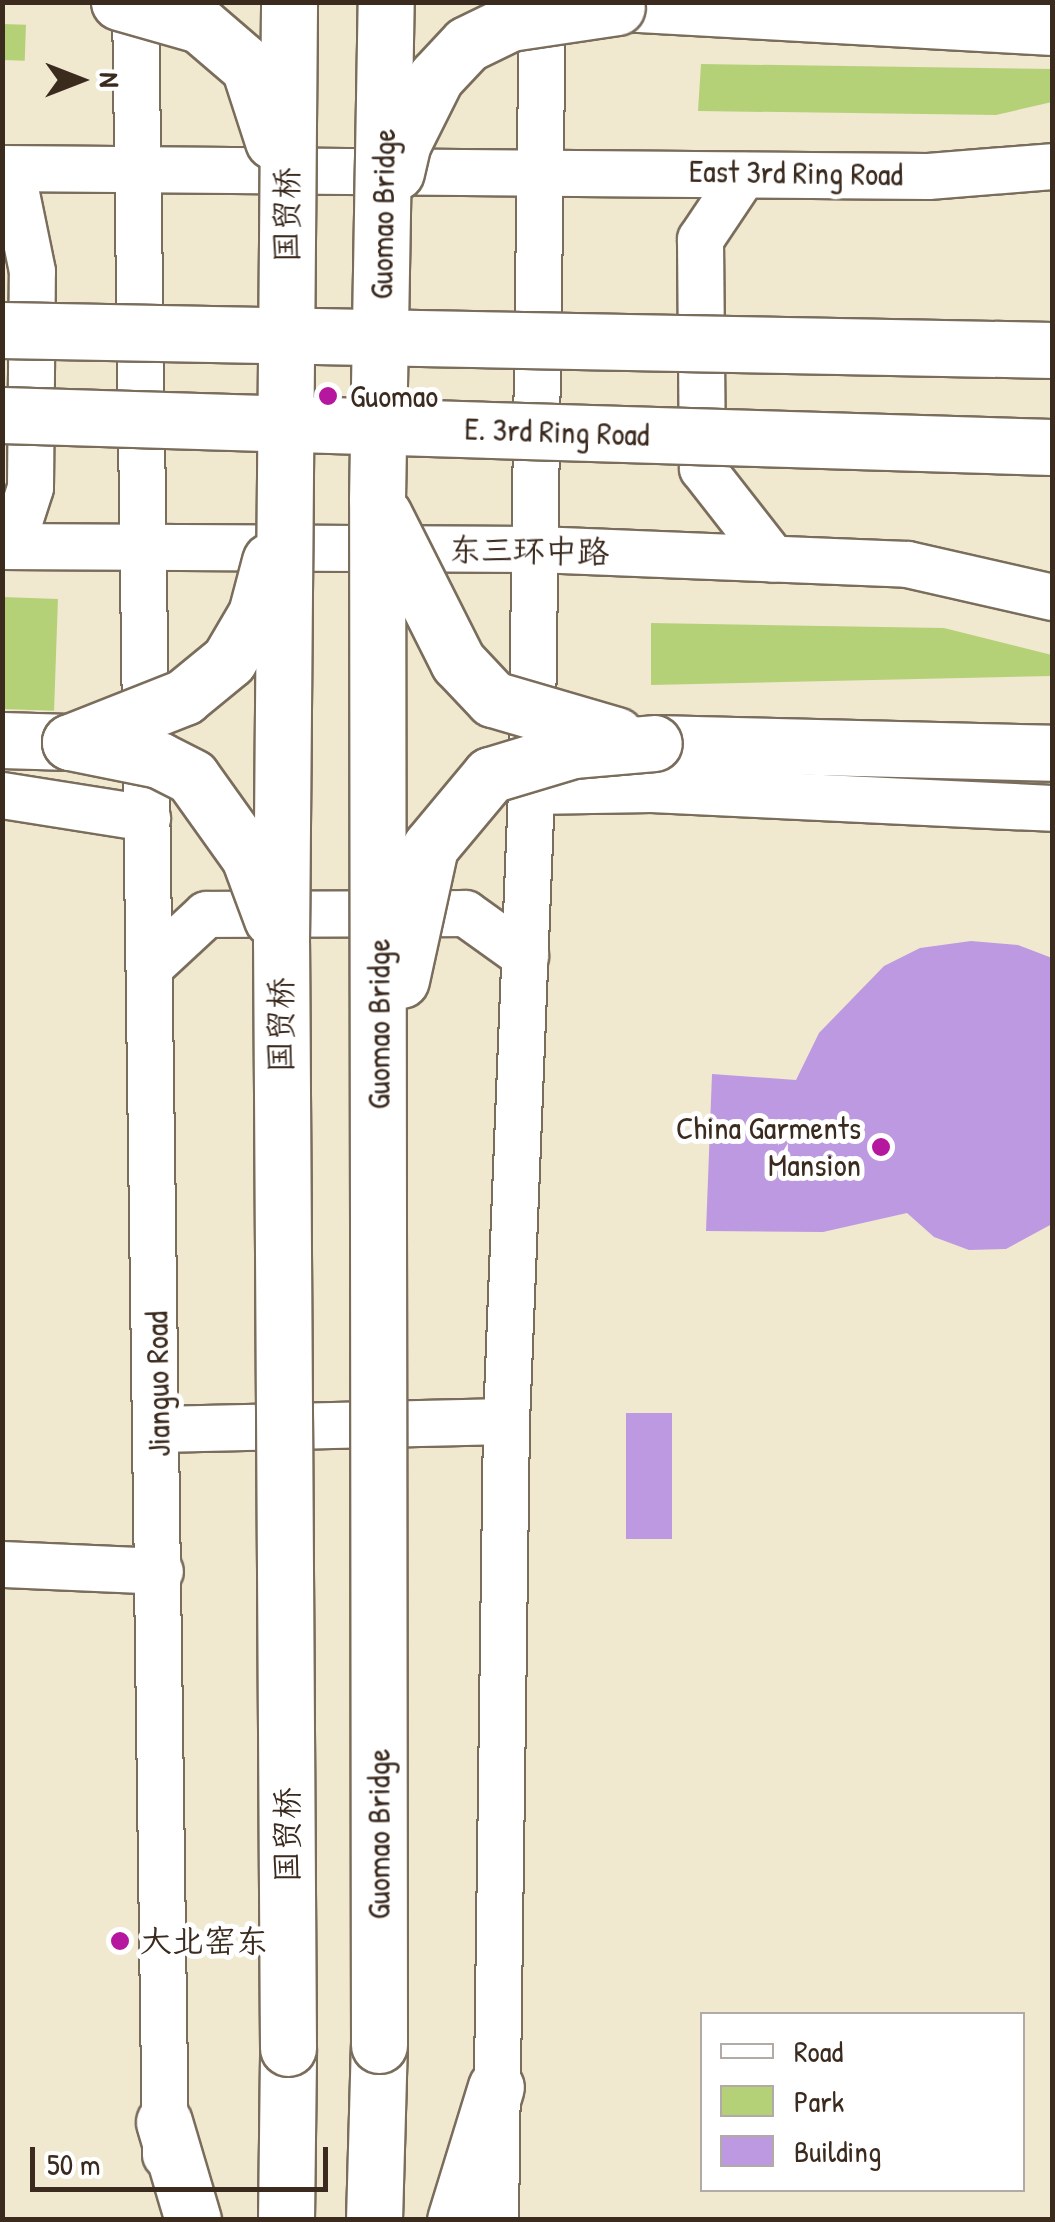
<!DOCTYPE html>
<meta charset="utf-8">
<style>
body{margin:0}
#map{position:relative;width:1055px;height:2222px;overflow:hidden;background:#f0e9d0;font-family:"Patrick Hand","LXGW WenKai TC",sans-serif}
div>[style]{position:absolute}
.green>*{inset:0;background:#b5d178;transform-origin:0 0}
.building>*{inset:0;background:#bd99e2;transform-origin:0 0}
.roads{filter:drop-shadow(2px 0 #7a6d5c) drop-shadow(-2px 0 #7a6d5c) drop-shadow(0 2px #7a6d5c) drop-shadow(0 -2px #7a6d5c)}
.minor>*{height:45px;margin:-22.5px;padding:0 22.5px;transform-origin:22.5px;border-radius:22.5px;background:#fff}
.highway>*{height:55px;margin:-27.5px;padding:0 27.5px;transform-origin:27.5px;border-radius:27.5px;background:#fff}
.bridges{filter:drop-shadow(2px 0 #7a6d5c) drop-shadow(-2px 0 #7a6d5c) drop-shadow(0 2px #7a6d5c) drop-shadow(0 -2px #7a6d5c)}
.highway-bridge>*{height:55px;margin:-27.5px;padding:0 27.5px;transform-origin:27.5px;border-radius:27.5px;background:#fff}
.dots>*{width:28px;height:28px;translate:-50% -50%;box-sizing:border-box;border:5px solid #fff;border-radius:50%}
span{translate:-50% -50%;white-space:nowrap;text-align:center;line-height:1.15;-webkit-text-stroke:10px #fff;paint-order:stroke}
.street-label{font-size:32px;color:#3b2a1e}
.poi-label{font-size:32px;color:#3b2a1e}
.left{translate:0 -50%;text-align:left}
.right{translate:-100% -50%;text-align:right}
.frame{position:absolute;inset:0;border:5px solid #3b2a1e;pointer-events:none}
.legend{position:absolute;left:700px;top:2012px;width:325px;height:180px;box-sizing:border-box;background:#fff;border:2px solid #b1aaa5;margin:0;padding:12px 18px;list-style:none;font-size:30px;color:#3b2a1e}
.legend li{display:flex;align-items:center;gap:20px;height:50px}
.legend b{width:50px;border:2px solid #b1aaa5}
.north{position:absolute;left:30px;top:30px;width:100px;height:100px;-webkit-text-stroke:8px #fff;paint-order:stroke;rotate:90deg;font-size:28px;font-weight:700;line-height:40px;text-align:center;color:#3b2a1e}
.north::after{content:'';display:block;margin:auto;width:35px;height:45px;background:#3b2a1e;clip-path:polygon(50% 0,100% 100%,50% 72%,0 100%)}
.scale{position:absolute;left:30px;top:2147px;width:298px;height:45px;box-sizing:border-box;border:5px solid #3b2a1e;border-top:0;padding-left:12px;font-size:30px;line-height:35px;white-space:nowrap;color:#3b2a1e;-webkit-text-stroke:8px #fff;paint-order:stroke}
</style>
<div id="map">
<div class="green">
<i style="left:3px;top:24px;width:23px;height:36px;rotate:2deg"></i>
<i style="clip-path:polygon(701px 64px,1052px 69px,1052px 102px,996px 115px,698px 111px)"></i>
<i style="left:3px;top:597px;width:55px;height:112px;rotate:2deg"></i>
<i style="clip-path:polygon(651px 623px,944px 628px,1052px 655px,1052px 676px,651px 685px)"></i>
</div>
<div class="building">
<i style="clip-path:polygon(971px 941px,1018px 945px,1052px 958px,1052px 1224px,1006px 1249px,969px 1250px,934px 1237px,907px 1213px,823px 1232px,706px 1231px,712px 1074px,796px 1080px,819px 1033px,884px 966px,920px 948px)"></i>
<i style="left:626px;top:1413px;width:46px;height:126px"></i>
</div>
<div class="roads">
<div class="minor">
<i style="left:135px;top:2px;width:2153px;rotate:89.2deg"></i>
<i style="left:2px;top:168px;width:926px;rotate:0.49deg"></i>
<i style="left:928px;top:176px;width:124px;rotate:-4.6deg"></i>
<i style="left:743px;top:175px;width:77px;rotate:123.9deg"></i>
<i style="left:700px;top:239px;width:229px;rotate:89.5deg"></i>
<i style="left:702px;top:468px;width:115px;rotate:52deg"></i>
<i style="left:2px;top:546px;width:534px;rotate:0.32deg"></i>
<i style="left:536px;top:549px;width:371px;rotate:2.3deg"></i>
<i style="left:907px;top:564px;width:149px;rotate:12.8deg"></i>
<i style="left:11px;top:546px;width:62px;rotate:-72.1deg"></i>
<i style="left:30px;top:487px;width:216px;rotate:-89.5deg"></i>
<i style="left:32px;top:271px;width:104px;rotate:-101.6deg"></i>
<i style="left:531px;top:791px;width:120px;rotate:-1deg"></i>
<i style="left:651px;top:789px;width:401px;rotate:2.7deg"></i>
<i style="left:2px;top:795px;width:147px;rotate:9deg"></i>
<i style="left:150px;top:966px;width:76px;rotate:-42.9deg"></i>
<i style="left:206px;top:914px;width:259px;rotate:-0.2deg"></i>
<i style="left:465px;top:913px;width:74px;rotate:35.6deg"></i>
<i style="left:159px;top:1429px;width:347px;rotate:-1.3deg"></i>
<i style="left:2px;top:1564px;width:158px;rotate:2.5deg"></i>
<i style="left:495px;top:2220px;width:799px;rotate:-89.21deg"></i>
<i style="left:506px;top:1421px;width:630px;rotate:-87.73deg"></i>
<i style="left:531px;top:791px;width:789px;rotate:-89.2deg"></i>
</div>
<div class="highway">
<i style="left:604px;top:2px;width:449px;rotate:3.2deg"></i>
<i style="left:2px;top:740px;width:68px;rotate:1.7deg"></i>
<i style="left:654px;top:743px;width:398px;rotate:1.4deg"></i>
<i style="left:164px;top:2122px;width:102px;rotate:73.5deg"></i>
<i style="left:286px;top:2220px;width:172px;rotate:-89.3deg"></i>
<i style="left:374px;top:2220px;width:175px;rotate:-88.4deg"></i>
<i style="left:455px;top:2220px;width:139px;rotate:-72.9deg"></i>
</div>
</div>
<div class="bridges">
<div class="highway-bridge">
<i style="left:119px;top:2px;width:84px;rotate:15.9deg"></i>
<i style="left:200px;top:25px;width:65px;rotate:40.6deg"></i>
<i style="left:249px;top:67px;width:78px;rotate:72deg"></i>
<i style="left:396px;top:172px;width:28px;rotate:-77deg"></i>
<i style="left:402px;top:145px;width:76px;rotate:-63.4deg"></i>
<i style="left:436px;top:77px;width:45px;rotate:-46.8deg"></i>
<i style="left:467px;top:44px;width:48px;rotate:-26deg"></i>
<i style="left:510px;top:23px;width:108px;rotate:-8.5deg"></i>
<i style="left:2px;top:330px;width:1050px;rotate:1.09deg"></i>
<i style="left:2px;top:415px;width:1050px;rotate:1.75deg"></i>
<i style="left:384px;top:515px;width:165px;rotate:63.3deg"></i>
<i style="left:458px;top:662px;width:51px;rotate:46.6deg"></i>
<i style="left:493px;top:699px;width:128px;rotate:16.3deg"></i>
<i style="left:70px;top:742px;width:123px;rotate:-21.5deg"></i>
<i style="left:184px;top:697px;width:58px;rotate:-39.4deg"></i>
<i style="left:229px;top:660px;width:53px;rotate:-59.6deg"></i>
<i style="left:256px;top:614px;width:55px;rotate:-75.2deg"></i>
<i style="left:70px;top:742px;width:91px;rotate:11.4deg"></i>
<i style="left:159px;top:760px;width:37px;rotate:27deg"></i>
<i style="left:192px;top:777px;width:98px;rotate:54.5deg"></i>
<i style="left:249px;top:857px;width:66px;rotate:69.6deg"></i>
<i style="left:401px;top:980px;width:136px;rotate:-77.7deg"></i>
<i style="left:430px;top:847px;width:94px;rotate:-50.2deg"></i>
<i style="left:490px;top:775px;width:87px;rotate:-16.8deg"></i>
<i style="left:573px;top:750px;width:81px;rotate:-4.9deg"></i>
<i style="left:379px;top:2045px;width:1545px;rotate:-90.07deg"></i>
<i style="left:377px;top:500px;width:498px;rotate:-89deg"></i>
<i style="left:288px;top:2048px;width:1105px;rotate:-90.36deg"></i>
<i style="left:281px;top:943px;width:941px;rotate:-89.51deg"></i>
</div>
</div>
<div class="dots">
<i style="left:328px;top:396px;background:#b5179e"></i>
<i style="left:881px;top:1147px;background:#b5179e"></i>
<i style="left:120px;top:1941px;background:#b5179e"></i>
</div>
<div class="street-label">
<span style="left:796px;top:173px;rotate:1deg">East 3rd Ring Road</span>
<span style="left:383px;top:214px;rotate:-89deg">Guomao Bridge</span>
<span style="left:287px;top:215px;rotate:-90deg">国贸桥</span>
<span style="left:557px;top:432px;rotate:2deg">E. 3rd Ring Road</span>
<span style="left:529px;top:551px;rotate:1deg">东三环中路</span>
<span style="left:379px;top:1024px;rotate:-90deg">Guomao Bridge</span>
<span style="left:281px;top:1025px;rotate:-90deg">国贸桥</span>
<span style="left:158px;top:1384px;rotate:-91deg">Jianguo Road</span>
<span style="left:379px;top:1834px;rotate:-90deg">Guomao Bridge</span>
<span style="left:287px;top:1835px;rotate:-90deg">国贸桥</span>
</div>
<div class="poi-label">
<span class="left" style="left:350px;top:396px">Guomao</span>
<span class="right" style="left:861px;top:1147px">China Garments<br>Mansion</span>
<span class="left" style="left:140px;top:1941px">大北窑东</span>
</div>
<div class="frame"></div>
<ul class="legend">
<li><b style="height:12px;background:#fff"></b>Road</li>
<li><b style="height:28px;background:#b5d178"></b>Park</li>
<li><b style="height:28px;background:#bd99e2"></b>Building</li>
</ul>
<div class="north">N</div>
<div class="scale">50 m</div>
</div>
